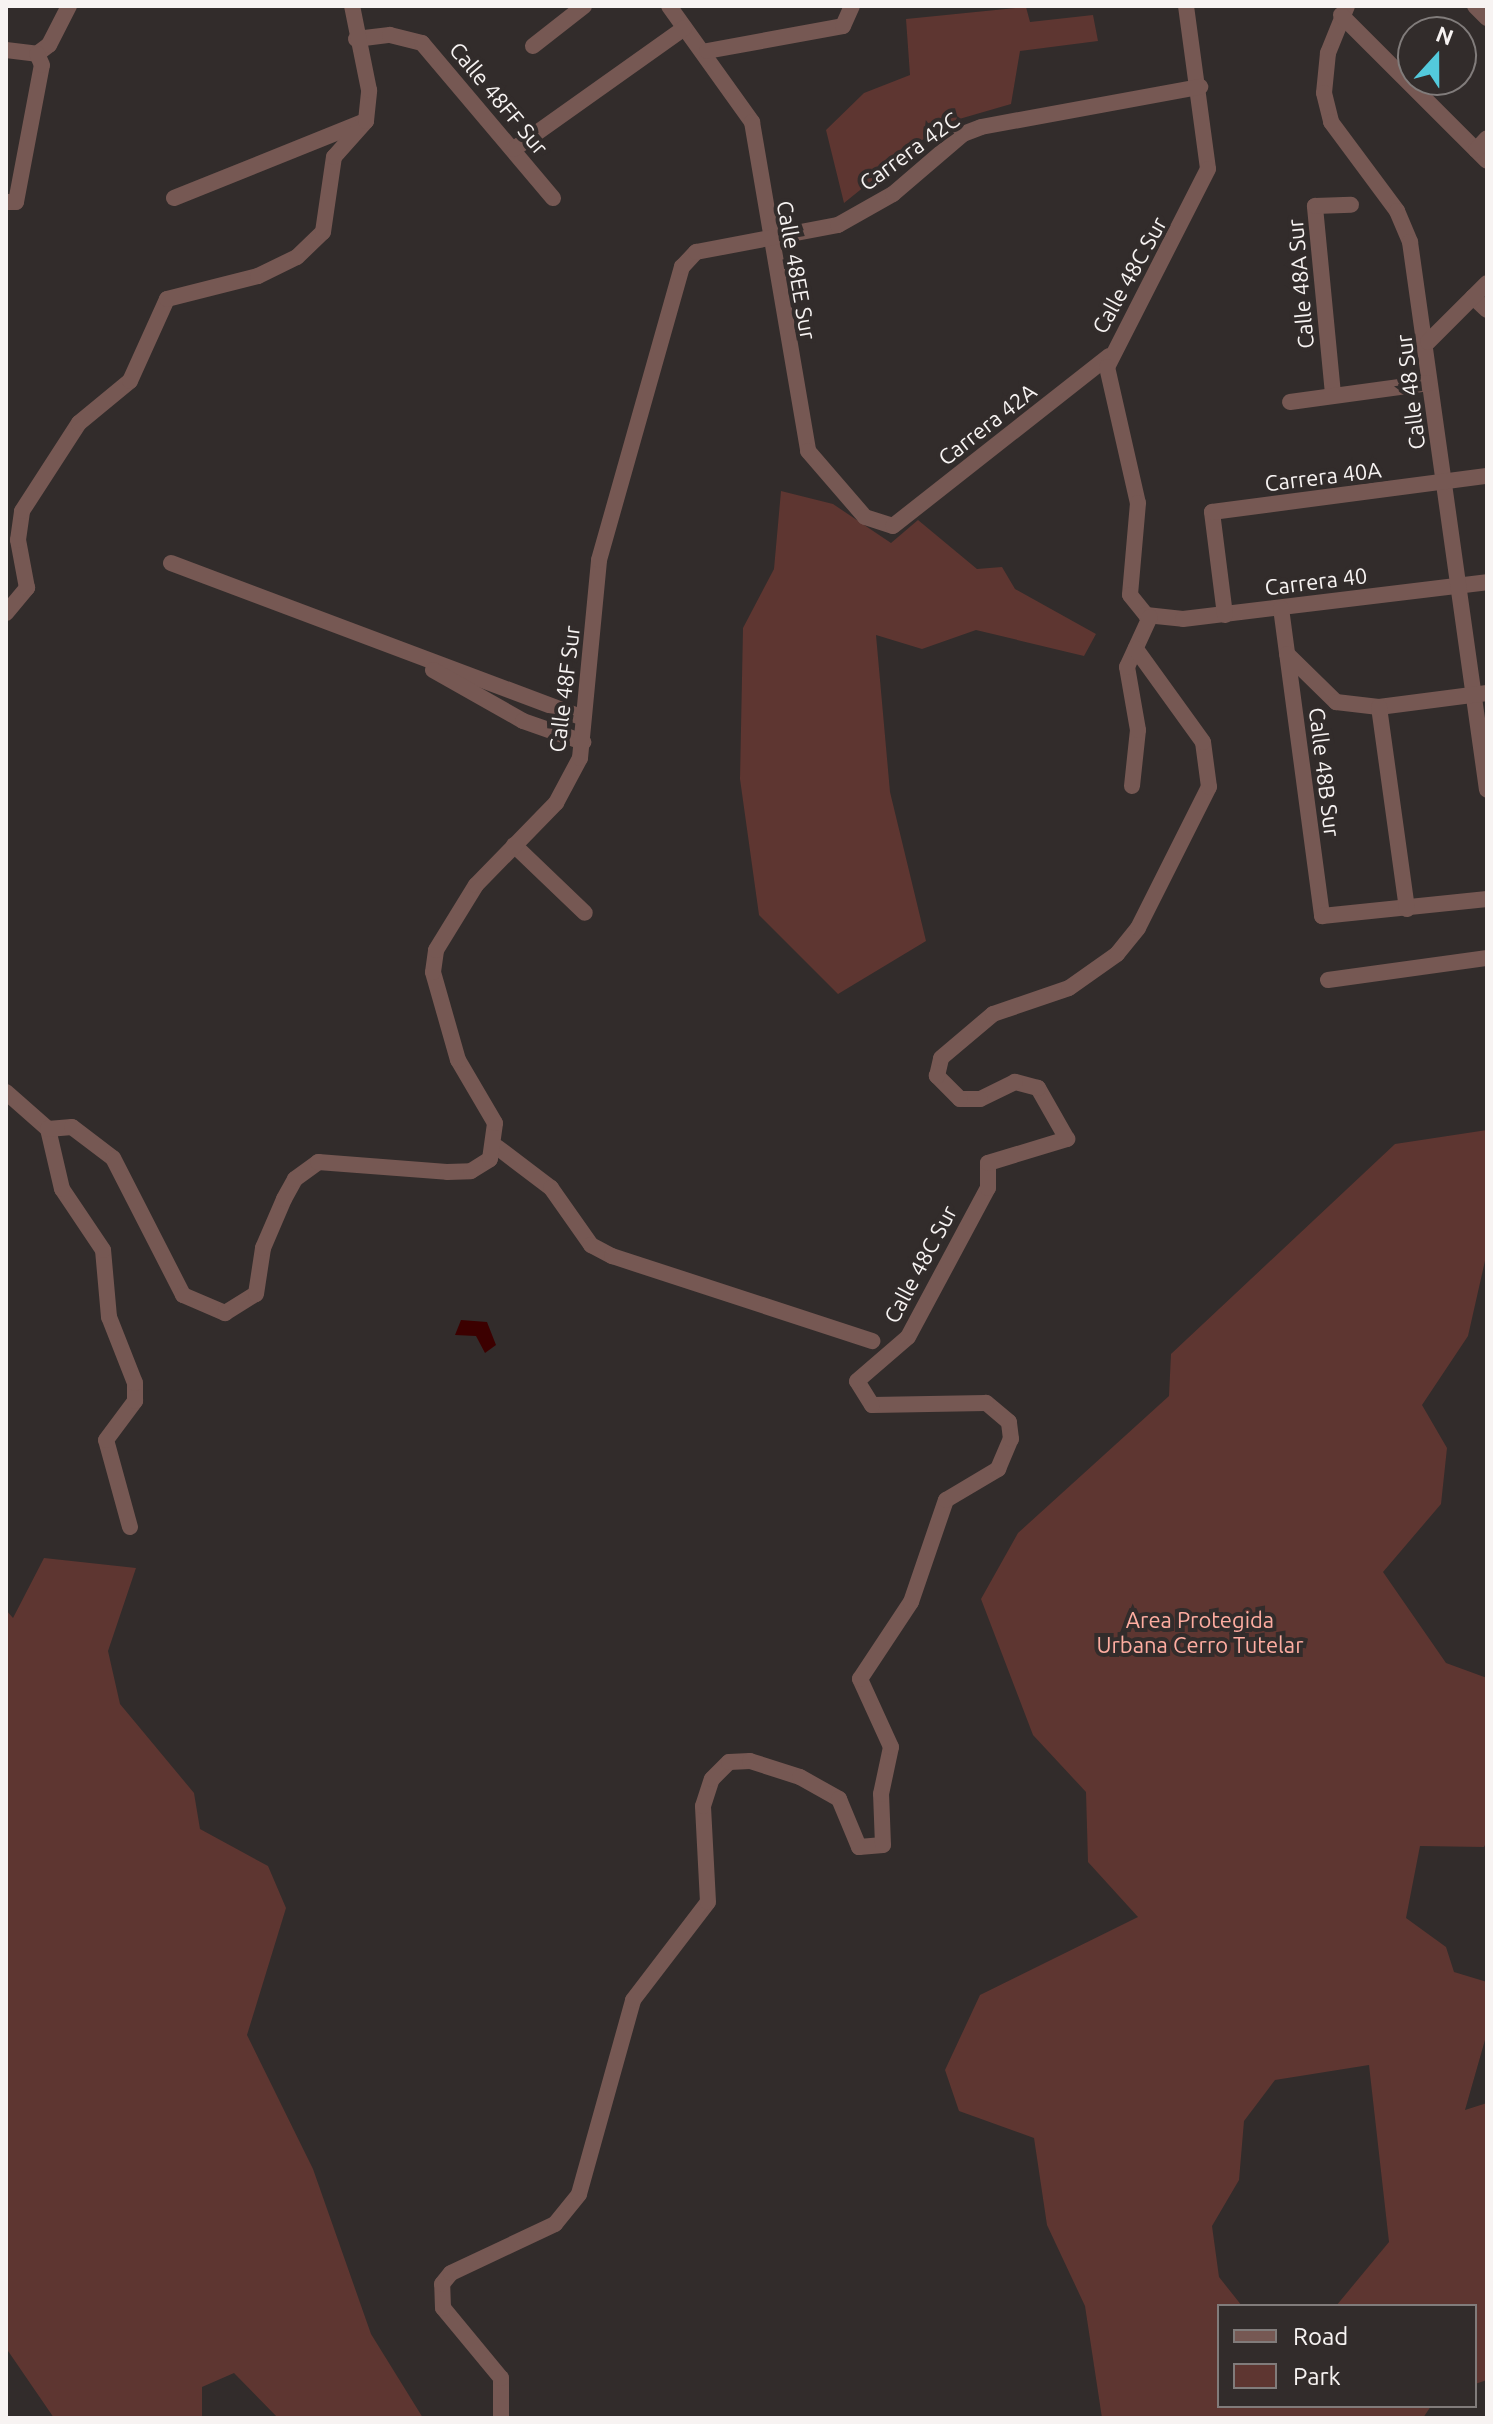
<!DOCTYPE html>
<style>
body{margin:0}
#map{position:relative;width:1493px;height:2424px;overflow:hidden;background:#322c2b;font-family:Ubuntu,sans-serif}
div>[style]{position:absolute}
.green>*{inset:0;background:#5e3631}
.water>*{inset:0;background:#3c0000}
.minor>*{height:16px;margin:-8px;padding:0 8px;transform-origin:8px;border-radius:8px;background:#765853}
span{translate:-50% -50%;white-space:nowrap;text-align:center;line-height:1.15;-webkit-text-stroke:8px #322c2b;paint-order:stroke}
.street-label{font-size:22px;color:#f7f3f2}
.park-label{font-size:22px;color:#feada1}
.frame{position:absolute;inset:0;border:8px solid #f7f3f2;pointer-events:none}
.legend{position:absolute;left:1217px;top:2304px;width:260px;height:104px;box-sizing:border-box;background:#322c2b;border:2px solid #817c7b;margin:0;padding:10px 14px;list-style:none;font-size:24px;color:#f7f3f2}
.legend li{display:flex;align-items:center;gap:16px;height:40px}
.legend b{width:40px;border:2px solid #817c7b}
.north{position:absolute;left:1397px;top:16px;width:80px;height:80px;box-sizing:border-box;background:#322c2b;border:2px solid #817c7b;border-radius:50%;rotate:21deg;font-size:22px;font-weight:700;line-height:32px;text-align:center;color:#f7f3f2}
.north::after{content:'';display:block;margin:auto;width:28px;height:36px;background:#53cadc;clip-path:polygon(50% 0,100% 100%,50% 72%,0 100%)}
</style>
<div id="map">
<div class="green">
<i style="clip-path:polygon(1026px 7px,1030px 22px,1093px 15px,1098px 41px,1020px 51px,1011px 104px,942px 124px,844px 203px,826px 130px,864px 93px,910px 75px,906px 19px)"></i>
<i style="clip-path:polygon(781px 491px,833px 504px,891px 543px,918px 520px,977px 569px,1002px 567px,1015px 589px,1096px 634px,1084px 656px,976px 630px,922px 649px,876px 635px,890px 792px,926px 941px,838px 994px,759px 915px,740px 779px,743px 628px,774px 569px)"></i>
<i style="clip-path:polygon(1487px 1130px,1487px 1252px,1468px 1336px,1422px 1405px,1447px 1448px,1441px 1504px,1383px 1572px,1446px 1663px,1487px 1678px,1487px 1841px,1484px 1847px,1420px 1846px,1406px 1918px,1446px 1947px,1454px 1972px,1487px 1982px,1487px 2033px,1465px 2110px,1487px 2103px,1487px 2380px,1475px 2384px,1475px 2306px,1336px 2306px,1389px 2242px,1369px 2065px,1275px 2080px,1244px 2121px,1239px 2180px,1212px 2226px,1219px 2277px,1242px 2306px,1219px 2306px,1219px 2406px,1431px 2406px,1423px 2418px,1102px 2418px,1085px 2306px,1047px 2225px,1034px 2138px,959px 2111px,945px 2070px,980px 1995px,1138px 1917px,1088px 1862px,1086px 1792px,1033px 1735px,981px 1599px,1018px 1533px,1169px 1396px,1171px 1354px,1395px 1144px)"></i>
<i style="clip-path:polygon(44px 1558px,136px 1568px,108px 1651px,120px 1704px,194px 1793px,200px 1829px,268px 1866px,286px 1908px,247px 2035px,313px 2169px,371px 2334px,423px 2418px,278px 2418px,234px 2373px,202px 2387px,202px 2418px,54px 2418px,6px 2348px,6px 1610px,13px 1618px)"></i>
</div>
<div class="water">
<i style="clip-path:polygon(461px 1320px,487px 1322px,496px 1345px,485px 1353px,476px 1336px,455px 1335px)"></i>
</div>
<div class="minor">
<i style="left:669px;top:6px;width:143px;rotate:54.4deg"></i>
<i style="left:752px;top:122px;width:334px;rotate:80.3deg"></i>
<i style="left:808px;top:451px;width:87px;rotate:49.2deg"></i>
<i style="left:865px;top:517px;width:29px;rotate:18deg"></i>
<i style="left:893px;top:526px;width:275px;rotate:-38.2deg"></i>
<i style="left:1186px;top:6px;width:164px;rotate:82.3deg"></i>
<i style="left:1208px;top:169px;width:222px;rotate:117deg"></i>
<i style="left:1107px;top:367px;width:139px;rotate:77.2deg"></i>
<i style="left:1138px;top:503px;width:92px;rotate:95deg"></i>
<i style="left:1130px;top:595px;width:26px;rotate:51deg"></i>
<i style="left:1146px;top:615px;width:37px;rotate:6deg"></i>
<i style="left:1183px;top:619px;width:306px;rotate:-6.9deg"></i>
<i style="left:1347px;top:6px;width:51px;rotate:112deg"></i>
<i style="left:1328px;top:53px;width:40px;rotate:95.7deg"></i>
<i style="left:1324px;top:93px;width:30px;rotate:76deg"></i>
<i style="left:1331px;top:122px;width:111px;rotate:53.4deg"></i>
<i style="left:1397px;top:211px;width:34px;rotate:67deg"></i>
<i style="left:1410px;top:242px;width:553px;rotate:82deg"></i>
<i style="left:1475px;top:6px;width:17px;rotate:45deg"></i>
<i style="left:1341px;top:15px;width:206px;rotate:45deg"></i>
<i style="left:356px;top:39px;width:34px;rotate:-7deg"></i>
<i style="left:390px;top:35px;width:33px;rotate:14deg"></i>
<i style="left:422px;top:43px;width:203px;rotate:49.8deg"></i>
<i style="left:533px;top:46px;width:65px;rotate:-38.1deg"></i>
<i style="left:6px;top:50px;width:31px;rotate:7deg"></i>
<i style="left:37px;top:54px;width:15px;rotate:-37deg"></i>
<i style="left:49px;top:45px;width:44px;rotate:-62.9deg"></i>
<i style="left:707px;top:51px;width:138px;rotate:-10.4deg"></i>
<i style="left:843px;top:26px;width:22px;rotate:-66deg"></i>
<i style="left:514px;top:149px;width:209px;rotate:-35.4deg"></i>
<i style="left:1476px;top:150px;width:16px;rotate:-47deg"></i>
<i style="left:174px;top:198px;width:207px;rotate:-21.9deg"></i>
<i style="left:6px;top:202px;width:10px"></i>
<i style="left:16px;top:202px;width:139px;rotate:-79.3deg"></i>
<i style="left:42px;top:65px;width:12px;rotate:-114deg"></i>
<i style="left:1473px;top:297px;width:19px;rotate:43deg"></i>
<i style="left:1428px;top:342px;width:83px;rotate:-45deg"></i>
<i style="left:1333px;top:394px;width:189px;rotate:-95.5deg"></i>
<i style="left:1315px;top:206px;width:36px;rotate:-2deg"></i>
<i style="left:1290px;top:402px;width:140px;rotate:-7.8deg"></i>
<i style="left:171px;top:563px;width:437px;rotate:20.6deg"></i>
<i style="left:1281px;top:608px;width:311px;rotate:82.4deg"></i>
<i style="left:1322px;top:916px;width:166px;rotate:-5.9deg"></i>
<i style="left:6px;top:613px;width:33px;rotate:-50deg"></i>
<i style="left:27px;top:588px;width:49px;rotate:-100.6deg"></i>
<i style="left:18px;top:540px;width:29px;rotate:-82deg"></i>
<i style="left:22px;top:511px;width:105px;rotate:-57.1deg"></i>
<i style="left:79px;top:423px;width:66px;rotate:-39.5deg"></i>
<i style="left:130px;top:381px;width:90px;rotate:-65.7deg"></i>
<i style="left:167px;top:299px;width:94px;rotate:-14.2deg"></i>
<i style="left:258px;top:276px;width:43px;rotate:-26deg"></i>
<i style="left:297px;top:257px;width:36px;rotate:-44deg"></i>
<i style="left:323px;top:232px;width:76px;rotate:-81.7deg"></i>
<i style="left:334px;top:157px;width:48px;rotate:-48.4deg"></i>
<i style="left:366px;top:121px;width:31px;rotate:-84deg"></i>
<i style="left:369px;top:90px;width:86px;rotate:-101.4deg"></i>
<i style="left:1225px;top:615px;width:104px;rotate:-97.2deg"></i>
<i style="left:1212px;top:512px;width:277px;rotate:-7.5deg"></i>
<i style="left:1287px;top:654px;width:69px;rotate:44.4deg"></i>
<i style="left:1336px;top:702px;width:43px;rotate:6.6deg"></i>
<i style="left:1379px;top:707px;width:109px;rotate:-7.4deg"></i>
<i style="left:433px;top:670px;width:103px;rotate:29.5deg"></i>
<i style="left:523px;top:721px;width:64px;rotate:19.3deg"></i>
<i style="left:1379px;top:707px;width:204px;rotate:82.1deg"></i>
<i style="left:1132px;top:786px;width:56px;rotate:-83.9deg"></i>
<i style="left:1138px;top:730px;width:64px;rotate:-99.9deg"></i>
<i style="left:1127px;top:667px;width:55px;rotate:-65.3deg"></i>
<i style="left:514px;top:845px;width:98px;rotate:43.8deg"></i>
<i style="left:1328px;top:980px;width:161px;rotate:-7.9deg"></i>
<i style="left:6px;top:1092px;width:56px;rotate:41.4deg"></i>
<i style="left:497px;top:1147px;width:68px;rotate:37.2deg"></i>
<i style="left:551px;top:1188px;width:70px;rotate:54.9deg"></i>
<i style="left:591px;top:1245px;width:24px;rotate:28deg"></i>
<i style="left:612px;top:1256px;width:274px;rotate:18.1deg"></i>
<i style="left:130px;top:1527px;width:90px;rotate:-105.4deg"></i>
<i style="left:106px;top:1440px;width:49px;rotate:-53.4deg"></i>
<i style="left:135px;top:1401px;width:18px;rotate:-90deg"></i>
<i style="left:135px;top:1383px;width:71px;rotate:-111.5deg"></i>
<i style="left:109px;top:1317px;width:67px;rotate:-95.1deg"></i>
<i style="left:103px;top:1250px;width:73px;rotate:-123.9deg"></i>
<i style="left:62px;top:1189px;width:62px;rotate:-103.1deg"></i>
<i style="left:48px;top:1129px;width:24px;rotate:-5deg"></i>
<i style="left:72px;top:1127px;width:51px;rotate:37.1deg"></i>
<i style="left:113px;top:1158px;width:154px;rotate:62.9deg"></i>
<i style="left:183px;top:1295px;width:46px;rotate:23.2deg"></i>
<i style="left:225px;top:1313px;width:36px;rotate:-32deg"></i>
<i style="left:256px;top:1294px;width:47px;rotate:-81.3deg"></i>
<i style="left:263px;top:1248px;width:53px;rotate:-66.8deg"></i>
<i style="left:284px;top:1199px;width:23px;rotate:-61deg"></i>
<i style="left:295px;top:1179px;width:29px;rotate:-36deg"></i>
<i style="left:318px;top:1162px;width:129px;rotate:4.4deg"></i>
<i style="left:447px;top:1172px;width:24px;rotate:-2deg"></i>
<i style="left:471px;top:1171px;width:22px;rotate:-32deg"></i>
<i style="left:490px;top:1159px;width:36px;rotate:-82deg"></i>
<i style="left:495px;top:1123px;width:73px;rotate:-120.4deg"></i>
<i style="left:458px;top:1060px;width:91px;rotate:-105.9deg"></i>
<i style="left:433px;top:972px;width:22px;rotate:-82deg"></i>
<i style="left:436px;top:950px;width:76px;rotate:-58.4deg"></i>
<i style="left:476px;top:885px;width:115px;rotate:-45.7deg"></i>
<i style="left:556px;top:803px;width:51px;rotate:-61.9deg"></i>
<i style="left:580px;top:758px;width:199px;rotate:-84.5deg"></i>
<i style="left:599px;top:560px;width:305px;rotate:-74.2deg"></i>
<i style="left:682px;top:267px;width:21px;rotate:-47deg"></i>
<i style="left:696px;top:252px;width:145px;rotate:-10.8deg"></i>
<i style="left:838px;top:225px;width:63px;rotate:-29.4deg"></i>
<i style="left:893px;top:194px;width:92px;rotate:-40.6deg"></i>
<i style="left:963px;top:134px;width:19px;rotate:-21deg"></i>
<i style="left:981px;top:127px;width:223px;rotate:-10.4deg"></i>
<i style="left:501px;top:2418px;width:40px;rotate:-90deg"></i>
<i style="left:501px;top:2378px;width:91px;rotate:-129.6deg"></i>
<i style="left:443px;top:2308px;width:24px;rotate:-92deg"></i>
<i style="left:442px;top:2284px;width:14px;rotate:-51deg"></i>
<i style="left:451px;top:2273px;width:115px;rotate:-25.2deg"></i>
<i style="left:555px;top:2224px;width:38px;rotate:-51deg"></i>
<i style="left:579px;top:2194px;width:201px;rotate:-74.4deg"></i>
<i style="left:633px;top:2000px;width:123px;rotate:-52.6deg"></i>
<i style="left:708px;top:1902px;width:96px;rotate:-93deg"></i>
<i style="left:703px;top:1806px;width:28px;rotate:-72deg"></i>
<i style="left:712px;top:1779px;width:24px;rotate:-45deg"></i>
<i style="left:729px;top:1762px;width:21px;rotate:-3deg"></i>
<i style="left:750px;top:1761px;width:52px;rotate:17.7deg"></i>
<i style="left:800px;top:1777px;width:45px;rotate:29.4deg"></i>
<i style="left:839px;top:1799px;width:52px;rotate:67.4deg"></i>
<i style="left:859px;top:1847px;width:24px;rotate:-5deg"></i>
<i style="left:883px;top:1845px;width:51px;rotate:-92.2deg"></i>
<i style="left:881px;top:1794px;width:48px;rotate:-78deg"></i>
<i style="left:891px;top:1747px;width:75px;rotate:-114.5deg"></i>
<i style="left:860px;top:1679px;width:92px;rotate:-56.5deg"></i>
<i style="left:911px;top:1602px;width:108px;rotate:-71.1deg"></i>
<i style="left:946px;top:1500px;width:61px;rotate:-30.8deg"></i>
<i style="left:998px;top:1469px;width:33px;rotate:-67deg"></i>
<i style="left:1011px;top:1439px;width:17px;rotate:-97deg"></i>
<i style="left:1009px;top:1422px;width:30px;rotate:-140deg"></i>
<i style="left:986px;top:1403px;width:114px;rotate:179deg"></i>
<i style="left:872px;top:1405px;width:28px;rotate:-122deg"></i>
<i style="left:857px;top:1381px;width:67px;rotate:-40.8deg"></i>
<i style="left:908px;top:1337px;width:169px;rotate:-61.8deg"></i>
<i style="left:988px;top:1188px;width:25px;rotate:-90deg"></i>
<i style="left:988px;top:1163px;width:83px;rotate:-16.9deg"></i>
<i style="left:1067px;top:1139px;width:59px;rotate:-119.6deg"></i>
<i style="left:1038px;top:1088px;width:24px;rotate:-165deg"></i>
<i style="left:1015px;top:1082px;width:39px;rotate:154deg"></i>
<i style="left:980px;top:1099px;width:20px;rotate:180deg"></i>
<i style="left:960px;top:1099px;width:33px;rotate:-135deg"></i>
<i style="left:937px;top:1076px;width:18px;rotate:-77deg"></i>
<i style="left:941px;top:1058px;width:68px;rotate:-40.2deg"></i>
<i style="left:993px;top:1014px;width:80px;rotate:-18.9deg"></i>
<i style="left:1069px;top:988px;width:59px;rotate:-35.3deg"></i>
<i style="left:1117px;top:954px;width:33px;rotate:-51deg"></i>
<i style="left:1138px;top:928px;width:158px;rotate:-63.3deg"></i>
<i style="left:1209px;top:787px;width:45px;rotate:-97.6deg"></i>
<i style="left:1203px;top:742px;width:115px;rotate:-125.8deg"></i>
</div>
<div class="street-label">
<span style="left:499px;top:98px;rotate:50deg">Calle 48FF Sur</span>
<span style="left:909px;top:151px;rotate:-36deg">Carrera 42C</span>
<span style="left:797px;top:270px;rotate:80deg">Calle 48EE Sur</span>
<span style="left:1129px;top:275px;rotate:-61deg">Calle 48C Sur</span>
<span style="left:1300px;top:284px;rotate:-95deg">Calle 48A Sur</span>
<span style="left:1410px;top:392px;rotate:-97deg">Calle 48 Sur</span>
<span style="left:987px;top:424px;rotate:-38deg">Carrera 42A</span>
<span style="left:1323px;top:476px;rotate:-7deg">Carrera 40A</span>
<span style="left:1316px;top:581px;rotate:-7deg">Carrera 40</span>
<span style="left:564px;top:689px;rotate:-83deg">Calle 48F Sur</span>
<span style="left:1325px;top:772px;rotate:83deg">Calle 48B Sur</span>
<span style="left:920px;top:1264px;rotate:-62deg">Calle 48C Sur</span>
</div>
<div class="park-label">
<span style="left:1200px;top:1632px">Area Protegida<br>Urbana Cerro Tutelar</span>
</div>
<div class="frame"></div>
<ul class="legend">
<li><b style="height:10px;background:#765853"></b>Road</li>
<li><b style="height:22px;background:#5e3631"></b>Park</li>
</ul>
<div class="north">N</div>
</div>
